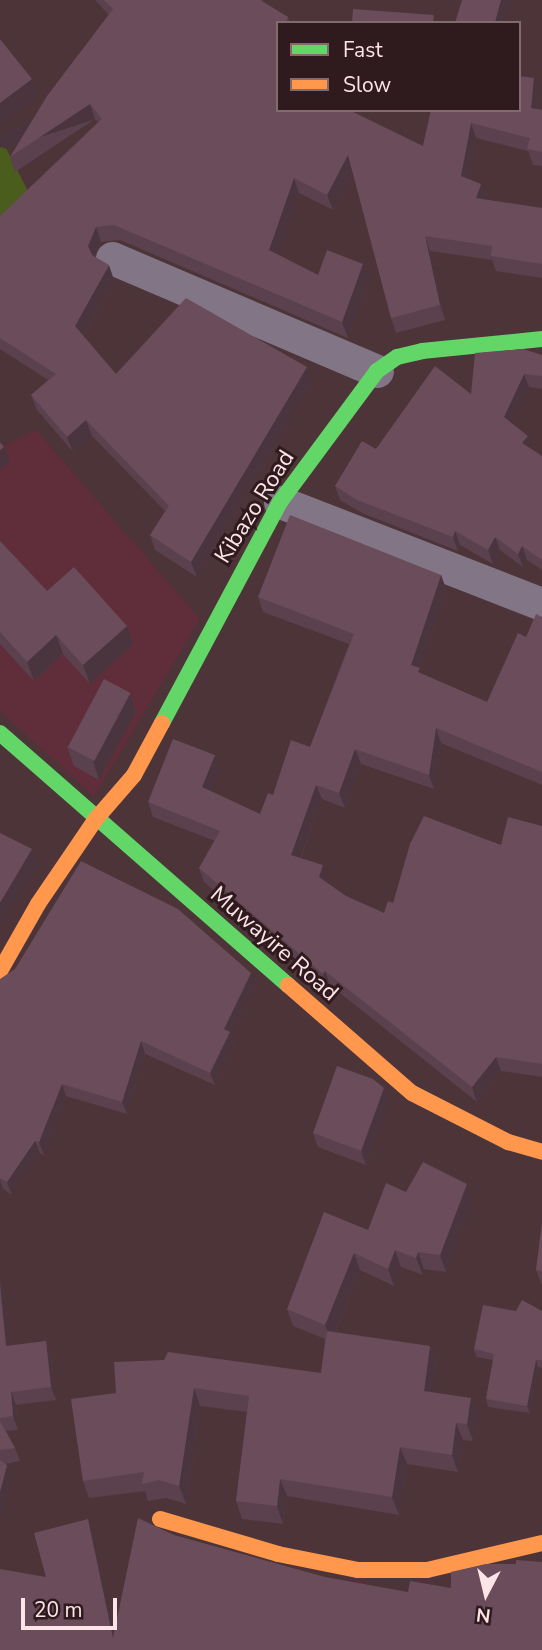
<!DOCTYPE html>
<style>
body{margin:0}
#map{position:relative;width:542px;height:1650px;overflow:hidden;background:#4c3439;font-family:"Nunito Sans",sans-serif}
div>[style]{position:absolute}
.built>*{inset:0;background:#5f2e3a}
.green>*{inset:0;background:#4a5d1d}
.street>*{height:33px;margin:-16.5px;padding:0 16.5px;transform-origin:16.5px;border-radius:16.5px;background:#817586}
.fast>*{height:16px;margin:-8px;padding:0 8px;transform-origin:8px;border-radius:8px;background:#63d668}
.slow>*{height:16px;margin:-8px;padding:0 8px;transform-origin:8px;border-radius:8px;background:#ff974d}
.wall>*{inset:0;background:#5b414d}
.shaded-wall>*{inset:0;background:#4a353f;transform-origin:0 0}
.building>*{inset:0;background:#6a4c5a;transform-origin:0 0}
span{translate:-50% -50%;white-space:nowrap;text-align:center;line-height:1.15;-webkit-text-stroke:6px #2f1a1e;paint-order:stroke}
.street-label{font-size:23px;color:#fce4e8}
.legend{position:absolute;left:276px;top:21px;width:245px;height:91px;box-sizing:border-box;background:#2f1a1e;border:2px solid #816b6f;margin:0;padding:9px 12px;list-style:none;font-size:21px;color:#fce4e8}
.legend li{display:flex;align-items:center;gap:14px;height:35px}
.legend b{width:35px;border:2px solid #816b6f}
.north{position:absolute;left:451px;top:1559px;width:70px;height:70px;-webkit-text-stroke:5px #2f1a1e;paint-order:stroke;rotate:187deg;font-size:19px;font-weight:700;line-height:28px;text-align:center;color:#fce4e8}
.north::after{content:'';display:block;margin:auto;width:24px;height:32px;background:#fce4e8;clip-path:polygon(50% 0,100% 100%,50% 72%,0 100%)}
.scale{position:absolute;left:21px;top:1598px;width:96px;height:32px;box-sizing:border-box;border:4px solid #fce4e8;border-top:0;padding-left:9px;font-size:21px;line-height:24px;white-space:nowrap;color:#fce4e8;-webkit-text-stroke:5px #2f1a1e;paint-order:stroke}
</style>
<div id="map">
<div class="built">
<i style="clip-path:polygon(36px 430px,200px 619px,94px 797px,0 711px,0 448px)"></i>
</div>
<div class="green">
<i style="clip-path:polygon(5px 146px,42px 219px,0 244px,0 148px)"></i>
</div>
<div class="street">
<i style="left:112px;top:258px;width:288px;rotate:23.1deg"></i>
<i style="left:280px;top:502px;width:281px;rotate:21.3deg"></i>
</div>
<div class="fast">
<i style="left:162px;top:723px;width:251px;rotate:-61.9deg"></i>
<i style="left:280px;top:502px;width:163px;rotate:-53.5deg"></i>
<i style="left:377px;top:371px;width:24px;rotate:-35deg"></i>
<i style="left:397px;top:357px;width:26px;rotate:-13deg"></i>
<i style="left:422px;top:351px;width:121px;rotate:-5.7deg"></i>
<i style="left:0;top:733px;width:383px;rotate:41.2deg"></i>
</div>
<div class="slow">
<i style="left:0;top:971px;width:77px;rotate:-60.4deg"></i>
<i style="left:38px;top:904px;width:102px;rotate:-55.8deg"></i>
<i style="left:95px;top:820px;width:60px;rotate:-49.1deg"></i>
<i style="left:134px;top:775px;width:59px;rotate:-61.7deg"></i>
<i style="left:288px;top:985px;width:164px;rotate:41.1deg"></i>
<i style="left:412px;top:1093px;width:108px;rotate:27deg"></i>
<i style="left:508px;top:1142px;width:35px;rotate:16deg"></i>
<i style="left:160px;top:1519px;width:123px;rotate:16.5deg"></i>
<i style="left:278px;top:1554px;width:82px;rotate:11.3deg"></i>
<i style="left:358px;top:1570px;width:69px"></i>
<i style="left:427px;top:1570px;width:118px;rotate:-13.2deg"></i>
</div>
<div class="wall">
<i style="clip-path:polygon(95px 0,263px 0,262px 1px,288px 17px,290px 23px,278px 23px,278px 110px,423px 146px,431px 110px,540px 93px,538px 109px,542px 110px,542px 166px,533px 165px,528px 151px,476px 138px,469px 179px,481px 184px,487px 200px,542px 208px,542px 278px,496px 271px,492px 260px,430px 251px,445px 320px,396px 333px,391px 318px,353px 172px,333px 210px,299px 193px,278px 255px,318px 275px,369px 279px,348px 338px,120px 240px,101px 242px,95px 257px,114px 280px,83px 336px,116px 374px,307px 367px,312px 382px,197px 577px,155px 550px,150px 535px,165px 511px,92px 436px,73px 452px,37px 410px,31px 395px,48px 380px,0 349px,0 216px,98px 122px,95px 119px,15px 172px,10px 157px,109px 15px)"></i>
<i style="clip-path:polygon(542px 355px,542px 389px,529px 387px,512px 424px,533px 450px,542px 456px,542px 570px,527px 560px,523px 567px,500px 550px,493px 564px,460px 545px,458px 551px,362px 513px,340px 500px,335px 486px,376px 449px,471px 394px)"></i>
<i style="clip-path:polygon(0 541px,47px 591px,133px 644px,90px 684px,63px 654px,34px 681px,0 644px)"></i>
<i style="clip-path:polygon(441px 575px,446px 589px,420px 669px,422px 674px,487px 702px,526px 637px,542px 617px,542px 785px,441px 743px,434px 789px,361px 764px,345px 808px,322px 799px,301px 858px,328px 880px,327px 883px,346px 896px,384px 913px,393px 903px,501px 845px,542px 826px,542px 1077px,501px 1071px,477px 1102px,330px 985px,328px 988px,204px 882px,199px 868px,215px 841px,153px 817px,148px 802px,215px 755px,220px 770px,211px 791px,260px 814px,273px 795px,310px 747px,349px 644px,263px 612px,258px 597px)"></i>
<i style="clip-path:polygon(130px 693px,136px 712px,99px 780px,74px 766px,67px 747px)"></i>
<i style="clip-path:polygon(0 979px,255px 985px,231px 1035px,234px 1044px,215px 1085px,145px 1054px,127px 1114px,66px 1096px,44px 1155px,40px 1153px,12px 1195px,3px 1189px,0 1194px)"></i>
<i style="clip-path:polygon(389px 1102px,366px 1165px,318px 1147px,313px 1133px)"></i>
<i style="clip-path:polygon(406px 1192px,473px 1201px,446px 1272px,424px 1269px,423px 1275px,401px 1267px,394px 1286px,360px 1270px,335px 1333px,430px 1346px,437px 1363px,433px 1392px,477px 1415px,473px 1441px,463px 1440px,458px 1472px,407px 1464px,399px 1515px,287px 1496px,283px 1524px,242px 1519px,236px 1501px,247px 1412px,200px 1406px,186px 1504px,166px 1498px,148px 1501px,145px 1491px,89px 1498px,83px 1481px,71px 1399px,321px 1373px,325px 1339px,293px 1326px,287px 1309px)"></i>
<i style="clip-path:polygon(542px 1223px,542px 1284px,541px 1283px,536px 1270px)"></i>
<i style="clip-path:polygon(0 1280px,4px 1290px,9px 1346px,46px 1341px,51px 1355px,56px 1400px,16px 1405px,18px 1430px,6px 1431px,15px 1448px,20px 1461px,5px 1464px,7px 1465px,12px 1479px,0 1524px)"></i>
<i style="clip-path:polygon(516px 1311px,542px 1311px,542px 1368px,538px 1367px,530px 1413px,488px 1407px,486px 1399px,493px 1360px,476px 1357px,474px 1349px)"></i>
</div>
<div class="shaded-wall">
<i style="clip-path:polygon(501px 0,511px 0,505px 23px,495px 23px)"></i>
<i style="clip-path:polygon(534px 78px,540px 93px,536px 123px,531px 108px)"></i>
<i style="clip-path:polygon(32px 79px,38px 96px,0 125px,0 103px)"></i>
<i style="left:90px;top:104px;width:16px;height:96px;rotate:72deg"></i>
<i style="clip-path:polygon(471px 123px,476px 138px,467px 191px,461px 176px)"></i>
<i style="clip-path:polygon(348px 155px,354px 170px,333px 210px,327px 195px)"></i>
<i style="clip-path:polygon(294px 178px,299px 193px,275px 266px,269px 250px)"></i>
<i style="clip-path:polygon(481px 184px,487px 199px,482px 214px,476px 198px)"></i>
<i style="clip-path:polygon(96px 227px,101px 242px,93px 261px,88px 246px)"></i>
<i style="clip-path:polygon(425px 236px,430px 251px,445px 320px,440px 305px)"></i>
<i style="clip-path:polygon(363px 264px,369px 279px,348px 338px,342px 322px)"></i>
<i style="clip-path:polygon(109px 265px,114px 280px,80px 341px,75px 326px)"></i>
<i style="clip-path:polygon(307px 367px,312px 382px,197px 577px,191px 562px)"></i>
<i style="clip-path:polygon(524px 374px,529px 387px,509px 431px,504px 417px)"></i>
<i style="clip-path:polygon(86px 420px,92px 436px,73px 452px,67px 437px)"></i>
<i style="clip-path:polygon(528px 436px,533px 450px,522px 443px)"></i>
<i style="clip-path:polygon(4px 447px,10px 462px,0 470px,0 450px)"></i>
<i style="clip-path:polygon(455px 531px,460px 545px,458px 551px,453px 537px)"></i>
<i style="clip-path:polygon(495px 537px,500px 550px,493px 564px,488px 550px)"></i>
<i style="clip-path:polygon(522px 546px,527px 560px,523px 567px,518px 554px)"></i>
<i style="clip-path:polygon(441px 575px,446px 589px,420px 669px,425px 682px,411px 665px)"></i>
<i style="clip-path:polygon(127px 626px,133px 644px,90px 684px,83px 665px)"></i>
<i style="clip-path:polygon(56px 635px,63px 654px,34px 681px,27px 662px)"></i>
<i style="clip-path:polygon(130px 693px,136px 712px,99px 780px,93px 761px)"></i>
<i style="clip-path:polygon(436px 728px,441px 743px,434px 789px,429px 775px)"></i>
<i style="clip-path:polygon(355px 749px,361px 764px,345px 808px,339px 793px)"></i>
<i style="clip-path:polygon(215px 755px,220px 770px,207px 802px,202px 787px)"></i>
<i style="clip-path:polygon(316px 785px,322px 799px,296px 870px,291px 855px)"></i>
<i style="clip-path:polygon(32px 849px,38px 865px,0 928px,0 903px)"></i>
<i style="clip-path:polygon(323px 865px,328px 880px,325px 892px,319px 877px)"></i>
<i style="clip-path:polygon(325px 971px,330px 985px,328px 988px,323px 974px)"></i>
<i style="clip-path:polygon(251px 973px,255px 985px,231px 1035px,234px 1044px,215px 1085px,210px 1073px,224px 1029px)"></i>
<i style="clip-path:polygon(141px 1041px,145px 1054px,127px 1114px,122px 1102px)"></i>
<i style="clip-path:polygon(496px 1057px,501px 1071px,477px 1102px,472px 1087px)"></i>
<i style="clip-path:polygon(62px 1084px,66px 1096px,44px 1155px,39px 1142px)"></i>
<i style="clip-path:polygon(384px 1088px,389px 1102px,366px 1165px,361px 1151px)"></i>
<i style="clip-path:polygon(35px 1141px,40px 1153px,12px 1195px,7px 1182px)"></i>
<i style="clip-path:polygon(0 1180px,3px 1189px,0 1194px)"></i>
<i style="clip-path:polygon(467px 1184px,473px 1201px,446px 1272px,440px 1255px)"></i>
<i style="clip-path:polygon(395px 1250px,401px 1267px,394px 1286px,388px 1269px)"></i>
<i style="clip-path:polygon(418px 1252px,424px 1269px,423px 1275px,416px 1258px)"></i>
<i style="clip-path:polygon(354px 1253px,360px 1270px,331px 1342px,325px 1325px)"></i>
<i style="clip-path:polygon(0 1280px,4px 1290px,11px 1359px,6px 1346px)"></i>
<i style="clip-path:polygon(46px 1341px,51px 1355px,56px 1400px,51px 1387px)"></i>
<i style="clip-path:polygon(430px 1346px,437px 1363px,431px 1408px,424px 1391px)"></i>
<i style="clip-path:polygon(536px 1360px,538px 1367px,530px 1413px,527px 1406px)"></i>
<i style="clip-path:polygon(194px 1388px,200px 1406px,186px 1504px,179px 1486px)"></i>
<i style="clip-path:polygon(11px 1392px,16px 1405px,18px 1430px,13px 1416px)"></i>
<i style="clip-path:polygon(471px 1398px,477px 1415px,473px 1441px,467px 1424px)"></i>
<i style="clip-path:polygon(456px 1423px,463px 1440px,458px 1472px,452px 1455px)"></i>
<i style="clip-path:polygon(400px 1447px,407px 1464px,399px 1515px,392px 1497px)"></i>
<i style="clip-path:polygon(7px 1465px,12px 1479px,0 1524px,0 1492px)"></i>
<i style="clip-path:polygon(280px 1479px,287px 1496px,283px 1524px,277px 1506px)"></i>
<i style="clip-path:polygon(88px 1519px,93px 1533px,118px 1650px,113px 1638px)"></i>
</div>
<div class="building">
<i style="clip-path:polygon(104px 0,260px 0,288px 17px,285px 23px,278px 23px,278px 110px,349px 110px,423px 146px,431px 110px,519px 110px,519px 76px,534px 78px,531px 108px,542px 110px,542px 152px,527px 149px,530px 138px,471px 123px,461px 176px,481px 184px,476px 198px,542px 208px,542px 264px,491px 256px,492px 246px,425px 236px,440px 305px,391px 318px,348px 155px,327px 195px,294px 178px,269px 250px,318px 275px,327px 250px,363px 264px,342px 322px,114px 225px,96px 227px,88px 246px,92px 255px,109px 265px,75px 326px,116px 374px,186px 298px,307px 367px,191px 562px,150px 535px,169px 506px,86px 420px,67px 437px,31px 395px,56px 374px,0 338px,0 216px,102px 119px,90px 104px,10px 157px,47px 96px,113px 9px)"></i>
<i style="clip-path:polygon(462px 0,501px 0,495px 23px,455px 23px)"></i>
<i style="clip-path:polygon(353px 9px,434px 15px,433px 23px,352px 23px)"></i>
<i style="clip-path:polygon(0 39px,32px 79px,0 103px)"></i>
<i style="clip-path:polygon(523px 349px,542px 355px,542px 376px,524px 374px,504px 417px,528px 436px,522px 443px,542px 456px,542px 560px,522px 546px,518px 554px,495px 537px,488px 550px,455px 531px,453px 537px,357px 500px,335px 486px,362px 441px,376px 449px,435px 366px,471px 394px,475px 353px)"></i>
<i style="clip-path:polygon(0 442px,4px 447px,0 450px)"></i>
<i style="clip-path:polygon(290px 515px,441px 575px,411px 665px,420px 668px,418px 672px,487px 702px,518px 633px,526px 637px,536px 614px,542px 617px,542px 772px,436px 728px,429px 775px,355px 749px,339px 793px,316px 785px,291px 855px,323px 865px,319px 877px,346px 896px,384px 913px,388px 901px,393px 903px,410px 844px,424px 816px,501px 845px,508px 817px,542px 826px,542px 1064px,496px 1057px,472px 1087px,325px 971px,323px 974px,199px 868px,220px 831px,148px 802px,173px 739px,215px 755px,202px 787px,260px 814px,268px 793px,273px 795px,291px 740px,310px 747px,354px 634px,258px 597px)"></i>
<i style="clip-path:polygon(0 541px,47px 591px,74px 567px,127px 626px,83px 665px,56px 635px,27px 662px,0 632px)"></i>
<i style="left:104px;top:679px;width:30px;height:77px;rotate:28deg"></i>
<i style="clip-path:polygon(0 833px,32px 849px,0 903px)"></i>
<i style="clip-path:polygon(81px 861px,178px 909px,251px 973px,224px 1029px,230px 1032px,210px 1073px,141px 1041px,122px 1102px,62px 1084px,39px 1142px,35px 1141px,7px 1182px,0 1178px,0 979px,15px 969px)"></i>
<i style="clip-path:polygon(337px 1066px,373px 1079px,384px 1088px,361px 1151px,313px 1133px)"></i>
<i style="clip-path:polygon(423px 1162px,467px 1184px,440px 1255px,418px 1252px,416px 1258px,395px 1250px,388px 1269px,354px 1253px,325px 1325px,287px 1309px,324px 1212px,368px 1230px,386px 1183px,406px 1192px)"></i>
<i style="clip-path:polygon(542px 1223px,542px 1271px,536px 1270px)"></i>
<i style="clip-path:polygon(0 1288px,6px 1346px,46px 1341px,51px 1387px,11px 1392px,13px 1416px,0 1418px)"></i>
<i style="clip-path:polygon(522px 1300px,542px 1311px,542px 1360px,536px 1360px,527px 1406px,486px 1399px,494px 1354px,474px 1349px,483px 1305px,516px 1311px)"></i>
<i style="clip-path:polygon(327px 1331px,430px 1346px,424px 1391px,471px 1398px,467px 1424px,456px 1423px,452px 1455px,400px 1447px,392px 1497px,280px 1479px,277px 1506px,236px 1501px,249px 1396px,194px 1388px,179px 1486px,159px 1480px,142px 1484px,144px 1472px,83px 1481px,71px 1399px,116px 1393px,114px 1362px,164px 1360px,168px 1352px,321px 1373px)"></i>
<i style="clip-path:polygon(0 1421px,15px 1448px,0 1450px)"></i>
<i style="clip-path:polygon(0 1460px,7px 1465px,0 1492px)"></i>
<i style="clip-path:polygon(138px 1518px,174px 1535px,325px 1577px,408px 1592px,410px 1581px,451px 1588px,451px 1572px,486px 1564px,516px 1564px,516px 1560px,542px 1562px,542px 1650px,0 1650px,0 1569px,46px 1577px,34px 1533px,88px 1519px,113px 1638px)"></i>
</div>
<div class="street-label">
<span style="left:255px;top:507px;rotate:-58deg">Kibazo Road</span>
<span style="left:274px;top:944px;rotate:41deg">Muwayire Road</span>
</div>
<ul class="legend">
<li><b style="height:9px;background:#63d668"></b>Fast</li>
<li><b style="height:9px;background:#ff974d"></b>Slow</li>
</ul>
<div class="north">N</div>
<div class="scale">20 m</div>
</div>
